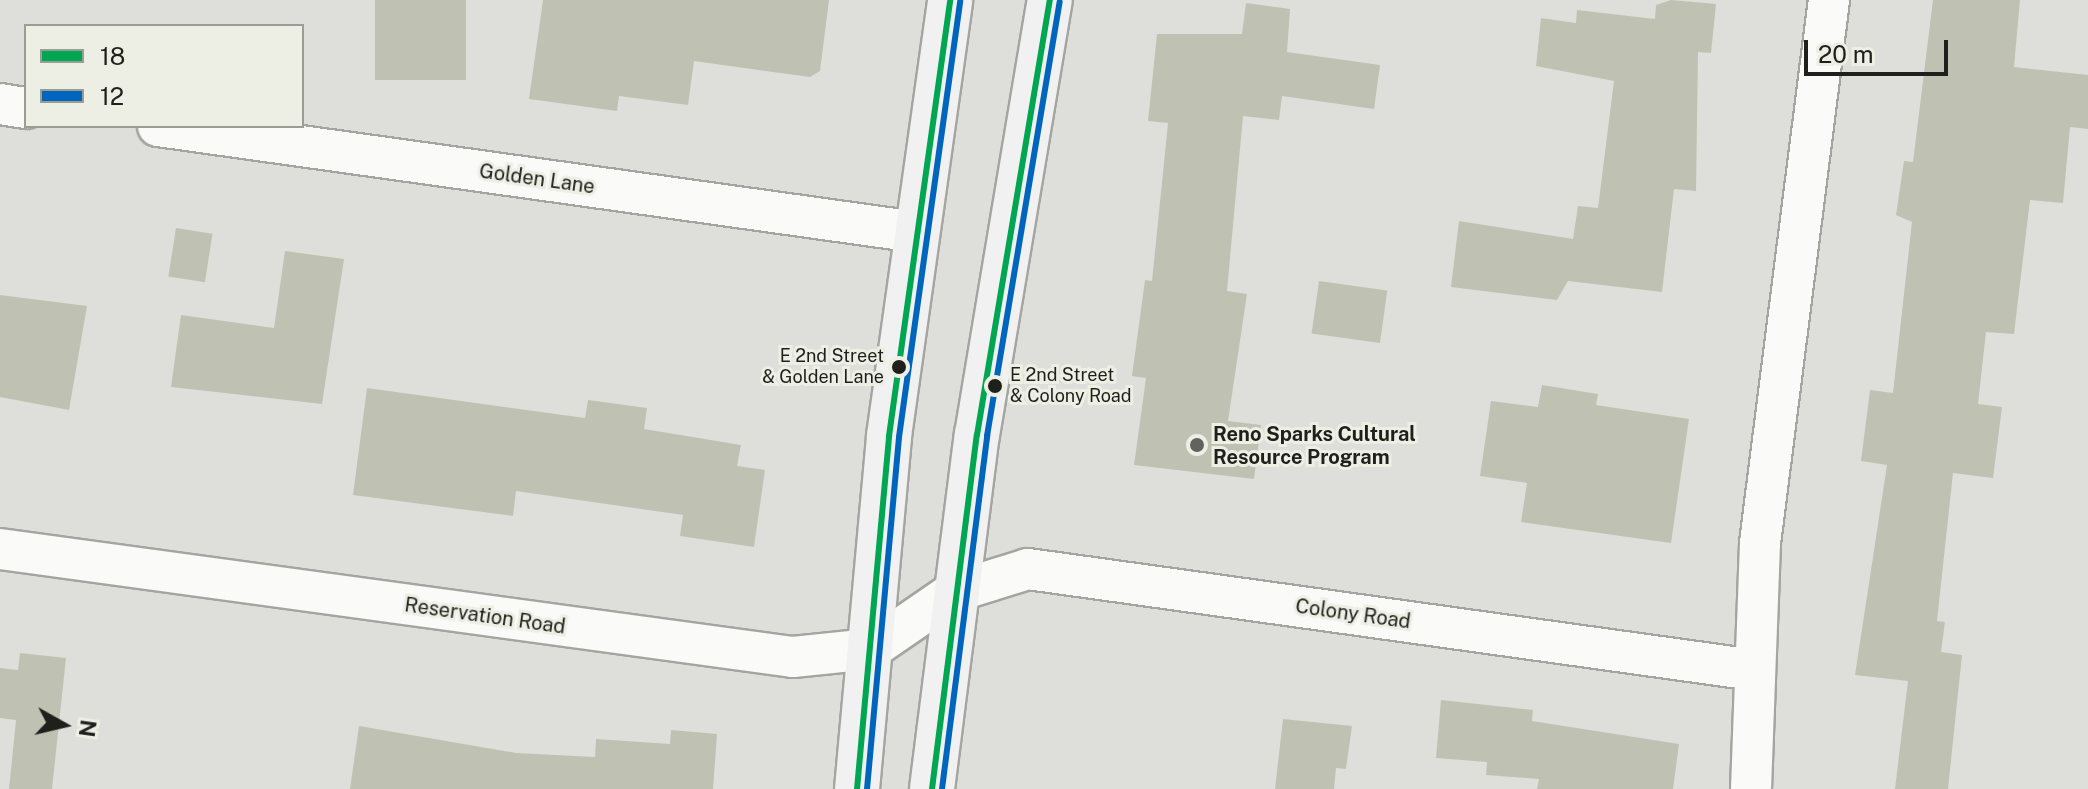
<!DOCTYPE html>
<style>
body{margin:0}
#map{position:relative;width:2088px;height:789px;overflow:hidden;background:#dedfda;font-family:"Public Sans",sans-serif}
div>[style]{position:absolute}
.building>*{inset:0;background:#bfc2b3;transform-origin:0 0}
.roads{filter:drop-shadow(2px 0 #a4a5a0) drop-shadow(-2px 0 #a4a5a0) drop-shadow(0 2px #a4a5a0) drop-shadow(0 -2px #a4a5a0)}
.street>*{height:40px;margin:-20px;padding:0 20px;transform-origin:20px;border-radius:20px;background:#fafaf9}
.secondary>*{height:44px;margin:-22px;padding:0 22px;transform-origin:22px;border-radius:22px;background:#f1f1f2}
.bus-1>*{height:6px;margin:-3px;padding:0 3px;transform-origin:3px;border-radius:3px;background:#00a651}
.bus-2>*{height:6px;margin:-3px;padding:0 3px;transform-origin:3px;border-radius:3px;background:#0065bd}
.dots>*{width:22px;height:22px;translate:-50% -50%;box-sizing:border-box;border:4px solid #edefe4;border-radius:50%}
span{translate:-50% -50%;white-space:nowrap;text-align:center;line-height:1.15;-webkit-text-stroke:6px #edefe4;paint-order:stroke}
.bus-label{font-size:18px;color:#1f201c}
.right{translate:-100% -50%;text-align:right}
.left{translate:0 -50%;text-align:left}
.street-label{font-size:20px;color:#1f201c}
.poi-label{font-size:20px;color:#1f201c;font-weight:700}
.legend{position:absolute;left:24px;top:24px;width:280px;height:104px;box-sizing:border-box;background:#edefe4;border:2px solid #9b9c94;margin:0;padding:10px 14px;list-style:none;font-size:24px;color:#1f201c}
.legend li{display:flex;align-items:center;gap:16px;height:40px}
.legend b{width:40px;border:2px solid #9b9c94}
.north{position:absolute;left:24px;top:685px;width:80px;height:80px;-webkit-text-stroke:6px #edefe4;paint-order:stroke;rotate:98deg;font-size:22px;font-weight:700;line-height:32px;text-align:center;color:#1f201c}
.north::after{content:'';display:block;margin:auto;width:28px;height:36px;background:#1f201c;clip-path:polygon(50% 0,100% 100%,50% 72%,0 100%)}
.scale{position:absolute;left:1804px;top:40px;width:144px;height:36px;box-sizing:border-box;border:4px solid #1f201c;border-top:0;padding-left:10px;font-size:24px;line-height:28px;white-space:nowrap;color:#1f201c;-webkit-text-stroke:6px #edefe4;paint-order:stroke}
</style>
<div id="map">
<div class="building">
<i style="left:375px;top:0;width:91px;height:80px"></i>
<i style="clip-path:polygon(543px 0,829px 0,820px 71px,810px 77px,694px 61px,688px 105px,619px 96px,617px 111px,529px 99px)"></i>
<i style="clip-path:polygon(1671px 0,1716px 4px,1711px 53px,1698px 52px,1696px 191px,1674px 189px,1662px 292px,1568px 281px,1557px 300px,1451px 287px,1459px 221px,1573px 239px,1578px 206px,1598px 208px,1614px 81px,1536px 66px,1541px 18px,1576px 23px,1577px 10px,1655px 19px,1656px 5px)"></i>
<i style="clip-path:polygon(1933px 0,2020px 0,2014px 67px,2088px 75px,2088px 129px,2070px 127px,2063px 203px,2030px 200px,2014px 334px,1986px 332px,1978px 404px,2002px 407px,1993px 478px,1953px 473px,1937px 621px,1945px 622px,1941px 652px,1962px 655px,1948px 789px,1895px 789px,1908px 681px,1855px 675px,1887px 465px,1861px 461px,1870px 390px,1893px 393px,1912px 222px,1896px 215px,1904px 161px,1913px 162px)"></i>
<i style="clip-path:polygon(1246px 3px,1290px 9px,1287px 52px,1380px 65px,1374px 109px,1282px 96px,1279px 120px,1243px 116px,1227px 291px,1247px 294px,1228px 421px,1261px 425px,1254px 479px,1134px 465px,1146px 378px,1132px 376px,1145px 280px,1152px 281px,1168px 123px,1148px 121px,1157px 34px,1242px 34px)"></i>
<i style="left:176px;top:228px;width:37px;height:49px;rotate:9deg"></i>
<i style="clip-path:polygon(285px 251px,344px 259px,322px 404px,171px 387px,181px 315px,274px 328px)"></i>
<i style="left:1319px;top:281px;width:69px;height:53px;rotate:8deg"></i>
<i style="clip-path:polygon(0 295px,87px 306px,69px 410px,0 397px)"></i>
<i style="clip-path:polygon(1542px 385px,1598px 394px,1596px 405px,1689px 419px,1671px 543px,1521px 522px,1527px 483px,1480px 476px,1491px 401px,1538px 407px)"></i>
<i style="clip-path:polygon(367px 388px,585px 418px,588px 400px,647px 408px,644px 429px,741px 445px,737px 466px,765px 470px,754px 547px,680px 536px,683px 515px,516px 491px,513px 516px,353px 495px)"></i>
<i style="clip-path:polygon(20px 653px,66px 658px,52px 789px,9px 789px,16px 720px,0 718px,0 668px,18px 670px)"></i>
<i style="clip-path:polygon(1441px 700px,1533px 710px,1532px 721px,1679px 744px,1673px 789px,1537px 789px,1539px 779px,1486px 775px,1487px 762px,1436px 758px)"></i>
<i style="clip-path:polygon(1283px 719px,1352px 726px,1346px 769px,1336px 768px,1334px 789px,1275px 789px)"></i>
<i style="clip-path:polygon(359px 726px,516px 753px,595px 757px,596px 739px,670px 744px,671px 730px,717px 734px,713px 789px,350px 789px)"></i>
</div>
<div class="roads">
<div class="street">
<i style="left:0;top:104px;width:26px;rotate:9deg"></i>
<i style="left:158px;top:126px;width:765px;rotate:7.96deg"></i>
<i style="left:0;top:549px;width:800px;rotate:7.76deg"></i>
<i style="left:793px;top:657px;width:78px;rotate:-5.9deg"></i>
<i style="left:871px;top:649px;width:101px;rotate:-34.5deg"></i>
<i style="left:954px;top:592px;width:77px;rotate:-17.3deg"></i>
<i style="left:1028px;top:569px;width:733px;rotate:7.92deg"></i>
<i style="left:1751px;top:789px;width:246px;rotate:-87.9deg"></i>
<i style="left:1760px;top:543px;width:547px;rotate:-82.76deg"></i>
</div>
<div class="secondary">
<i style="left:857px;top:789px;width:354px;rotate:-84.8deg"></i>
<i style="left:889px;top:436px;width:440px;rotate:-82deg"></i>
<i style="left:932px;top:789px;width:357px;rotate:-82.8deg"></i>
<i style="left:977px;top:435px;width:441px;rotate:-80.5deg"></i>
</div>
</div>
<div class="bus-1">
<i style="left:857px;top:789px;width:354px;rotate:-84.8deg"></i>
<i style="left:889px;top:436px;width:440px;rotate:-82deg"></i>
<i style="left:932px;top:789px;width:357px;rotate:-82.8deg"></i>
<i style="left:977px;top:435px;width:441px;rotate:-80.5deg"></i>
</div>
<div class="bus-2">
<i style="left:867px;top:789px;width:353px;rotate:-84.8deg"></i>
<i style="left:899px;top:437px;width:440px;rotate:-82deg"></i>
<i style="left:942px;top:789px;width:356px;rotate:-82.7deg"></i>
<i style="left:987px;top:436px;width:440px;rotate:-80.5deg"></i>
</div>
<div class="dots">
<i style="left:899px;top:367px;background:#1f201c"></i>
<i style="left:995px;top:386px;background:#1f201c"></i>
<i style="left:1197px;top:445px;background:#62635e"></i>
</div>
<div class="bus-label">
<span class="right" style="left:884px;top:367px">E 2nd Street<br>&amp; Golden Lane</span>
<span class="left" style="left:1010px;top:386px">E 2nd Street<br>&amp; Colony Road</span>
</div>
<div class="street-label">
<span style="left:537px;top:179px;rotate:8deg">Golden Lane</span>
<span style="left:1353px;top:614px;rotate:8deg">Colony Road</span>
<span style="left:485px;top:616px;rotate:8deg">Reservation Road</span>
</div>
<div class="poi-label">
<span class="left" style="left:1213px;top:446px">Reno Sparks Cultural<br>Resource Program</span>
</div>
<ul class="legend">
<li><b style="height:10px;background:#00a651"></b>18</li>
<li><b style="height:10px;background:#0065bd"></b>12</li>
</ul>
<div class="north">N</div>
<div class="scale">20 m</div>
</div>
